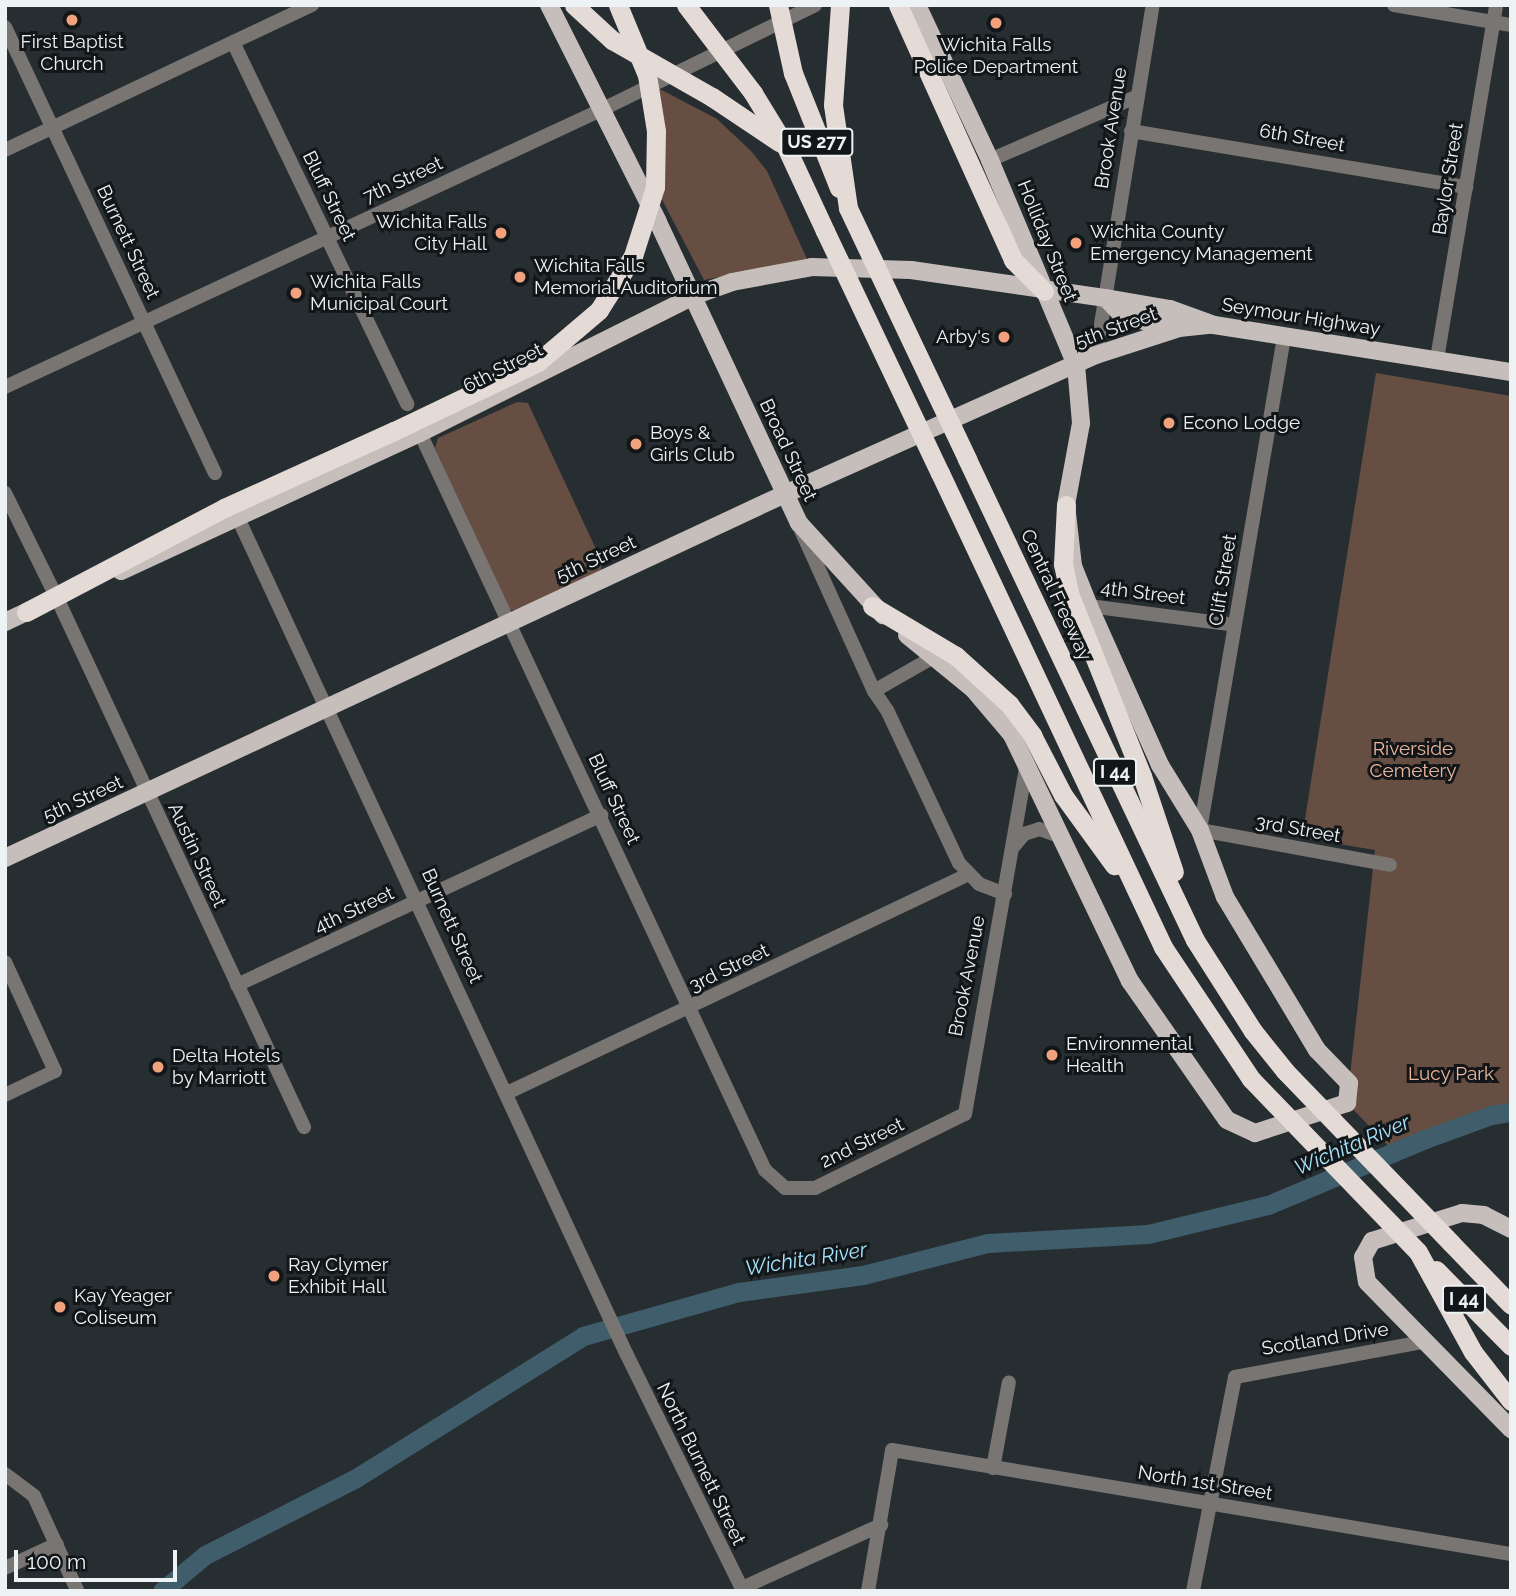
<!DOCTYPE html>
<style>
body{margin:0}
#map{position:relative;width:1516px;height:1596px;overflow:hidden;background:#272e32;font-family:Raleway,sans-serif}
div>[style]{position:absolute}
.green>*{inset:0;background:#674e43}
.river>*{height:19px;margin:-9.5px;padding:0 9.5px;transform-origin:9.5px;border-radius:9.5px;background:#3f5d6a}
.minor>*{height:14px;margin:-7px;padding:0 7px;transform-origin:7px;border-radius:7px;background:#797573}
.major>*{height:18px;margin:-9px;padding:0 9px;transform-origin:9px;border-radius:9px;background:#c6beba}
.highway>*{height:19px;margin:-9.5px;padding:0 9.5px;transform-origin:9.5px;border-radius:9.5px;background:#e4dad6}
.highway-bridge>*{height:19px;margin:-9.5px;padding:0 9.5px;transform-origin:9.5px;border-radius:9.5px;background:#e4dad6}
.dots>*{width:19px;height:19px;translate:-50% -50%;box-sizing:border-box;border:4px solid #121618;border-radius:50%}
span{translate:-50% -50%;white-space:nowrap;text-align:center;line-height:1.15;-webkit-text-stroke:6px #121618;paint-order:stroke}
.shield-label span{padding:2px 5px;background:#121618;border:2px solid;border-radius:5px;-webkit-text-stroke-width:0}
.shield-label{font-size:18px;color:#edf2f4;font-weight:700}
.poi-label{font-size:19px;color:#edf2f4}
.right{translate:-100% -50%;text-align:right}
.left{translate:0 -50%;text-align:left}
.street-label{font-size:19px;color:#edf2f4}
.park-label{font-size:19px;color:#ecb69d}
.water-label{font-size:21px;color:#a6e3fd;font-style:italic}
.frame{position:absolute;inset:0;border:7px solid #edf2f4;pointer-events:none}
.scale{position:absolute;left:14px;top:1550px;width:163px;height:32px;box-sizing:border-box;border:4px solid #edf2f4;border-top:0;padding-left:9px;font-size:21px;line-height:24px;white-space:nowrap;color:#edf2f4;-webkit-text-stroke:5px #121618;paint-order:stroke}
</style>
<div id="map">
<div class="green">
<i style="clip-path:polygon(656px 87px,717px 119px,751px 151px,767px 171px,807px 259px,704px 280px,657px 190px)"></i>
<i style="clip-path:polygon(1376px 373px,1511px 396px,1511px 1112px,1491px 1115px,1394px 1152px,1347px 1103px,1375px 850px,1302px 838px)"></i>
<i style="clip-path:polygon(517px 402px,528px 403px,602px 562px,601px 571px,515px 611px,509px 609px,435px 448px,438px 438px)"></i>
</div>
<div class="river">
<i style="left:162px;top:1591px;width:56px;rotate:-39.9deg"></i>
<i style="left:205px;top:1555px;width:169px;rotate:-27deg"></i>
<i style="left:356px;top:1478px;width:268px;rotate:-32deg"></i>
<i style="left:583px;top:1336px;width:162px;rotate:-15.8deg"></i>
<i style="left:739px;top:1292px;width:125px;rotate:-7.8deg"></i>
<i style="left:863px;top:1275px;width:129px;rotate:-14.4deg"></i>
<i style="left:988px;top:1243px;width:160px;rotate:-3.2deg"></i>
<i style="left:1148px;top:1234px;width:123px;rotate:-13.6deg"></i>
<i style="left:1268px;top:1205px;width:170px;rotate:-22.8deg"></i>
<i style="left:1425px;top:1139px;width:70px;rotate:-20deg"></i>
<i style="left:1491px;top:1115px;width:20px;rotate:-9deg"></i>
</div>
<div class="minor">
<i style="left:1394px;top:5px;width:119px;rotate:9.7deg"></i>
<i style="left:5px;top:27px;width:493px;rotate:64.8deg"></i>
<i style="left:233px;top:42px;width:402px;rotate:64.3deg"></i>
<i style="left:1131px;top:131px;width:340px;rotate:9.5deg"></i>
<i style="left:5px;top:150px;width:340px;rotate:-25.3deg"></i>
<i style="left:990px;top:160px;width:161px;rotate:-23.4deg"></i>
<i style="left:1284px;top:337px;width:500px;rotate:99.67deg"></i>
<i style="left:1200px;top:830px;width:193px;rotate:10.4deg"></i>
<i style="left:1096px;top:355px;width:355px;rotate:-80.8deg"></i>
<i style="left:1437px;top:359px;width:359px;rotate:-80.5deg"></i>
<i style="left:5px;top:387px;width:659px;rotate:-24.93deg"></i>
<i style="left:603px;top:109px;width:236px;rotate:-26.1deg"></i>
<i style="left:420px;top:433px;width:814px;rotate:64.92deg"></i>
<i style="left:765px;top:1170px;width:27px;rotate:42deg"></i>
<i style="left:785px;top:1188px;width:30px"></i>
<i style="left:815px;top:1188px;width:167px;rotate:-26.3deg"></i>
<i style="left:965px;top:1114px;width:355px;rotate:-80deg"></i>
<i style="left:5px;top:493px;width:115px;rotate:63.7deg"></i>
<i style="left:238px;top:518px;width:921px;rotate:65.08deg"></i>
<i style="left:626px;top:1353px;width:265px;rotate:63.8deg"></i>
<i style="left:800px;top:528px;width:179px;rotate:65.6deg"></i>
<i style="left:874px;top:691px;width:23px;rotate:56deg"></i>
<i style="left:887px;top:710px;width:169px;rotate:64.8deg"></i>
<i style="left:959px;top:863px;width:29px;rotate:46deg"></i>
<i style="left:979px;top:884px;width:28px;rotate:21deg"></i>
<i style="left:57px;top:598px;width:584px;rotate:64.97deg"></i>
<i style="left:1089px;top:606px;width:147px;rotate:7.4deg"></i>
<i style="left:874px;top:691px;width:70px;rotate:-29.8deg"></i>
<i style="left:1014px;top:846px;width:16px;rotate:-50deg"></i>
<i style="left:1024px;top:834px;width:16px;rotate:-18deg"></i>
<i style="left:1039px;top:829px;width:24px;rotate:19deg"></i>
<i style="left:5px;top:962px;width:120px;rotate:65.4deg"></i>
<i style="left:55px;top:1071px;width:55px;rotate:154.4deg"></i>
<i style="left:237px;top:985px;width:402px;rotate:-25deg"></i>
<i style="left:507px;top:1093px;width:509px;rotate:-25.36deg"></i>
<i style="left:993px;top:1468px;width:87px;rotate:-79.5deg"></i>
<i style="left:5px;top:1474px;width:36px;rotate:37deg"></i>
<i style="left:34px;top:1496px;width:103px;rotate:65.4deg"></i>
<i style="left:5px;top:1568px;width:57px;rotate:-24.8deg"></i>
<i style="left:742px;top:1588px;width:153px;rotate:-24.4deg"></i>
<i style="left:868px;top:1591px;width:143px;rotate:-80.3deg"></i>
<i style="left:892px;top:1450px;width:628px;rotate:9.54deg"></i>
<i style="left:1193px;top:1591px;width:218px;rotate:-78.9deg"></i>
<i style="left:1235px;top:1377px;width:190px;rotate:-10.6deg"></i>
</div>
<div class="major">
<i style="left:549px;top:5px;width:241px;rotate:63.3deg"></i>
<i style="left:657px;top:220px;width:335px;rotate:64.9deg"></i>
<i style="left:799px;top:523px;width:125px;rotate:47.6deg"></i>
<i style="left:1106px;top:298px;width:25px;rotate:47deg"></i>
<i style="left:1123px;top:316px;width:48px;rotate:13.2deg"></i>
<i style="left:121px;top:571px;width:329px;rotate:-24.8deg"></i>
<i style="left:420px;top:433px;width:305px;rotate:-26.6deg"></i>
<i style="left:693px;top:296px;width:41px;rotate:-19.7deg"></i>
<i style="left:732px;top:282px;width:81px;rotate:-10.6deg"></i>
<i style="left:812px;top:267px;width:99px;rotate:1.7deg"></i>
<i style="left:911px;top:270px;width:197px;rotate:8.2deg"></i>
<i style="left:1106px;top:298px;width:65px;rotate:9.8deg"></i>
<i style="left:1170px;top:309px;width:47px;rotate:20deg"></i>
<i style="left:1214px;top:325px;width:301px;rotate:9deg"></i>
<i style="left:5px;top:622px;width:35px;rotate:-25deg"></i>
<i style="left:907px;top:635px;width:85px;rotate:39.3deg"></i>
<i style="left:973px;top:689px;width:60px;rotate:49.7deg"></i>
<i style="left:1012px;top:735px;width:273px;rotate:64.4deg"></i>
<i style="left:1130px;top:981px;width:169px;rotate:55.1deg"></i>
<i style="left:1227px;top:1120px;width:31px;rotate:25deg"></i>
<i style="left:1255px;top:1133px;width:97px;rotate:-18.1deg"></i>
<i style="left:1347px;top:1103px;width:20px;rotate:-84deg"></i>
<i style="left:1349px;top:1083px;width:46px;rotate:-134.1deg"></i>
<i style="left:1317px;top:1050px;width:179px;rotate:-121deg"></i>
<i style="left:1225px;top:897px;width:72px;rotate:-110.5deg"></i>
<i style="left:1200px;top:830px;width:76px;rotate:-121.6deg"></i>
<i style="left:1160px;top:765px;width:174px;rotate:-114.1deg"></i>
<i style="left:1089px;top:606px;width:43px;rotate:-111.8deg"></i>
<i style="left:1073px;top:566px;width:61px;rotate:-96.5deg"></i>
<i style="left:1066px;top:505px;width:83px;rotate:-79.6deg"></i>
<i style="left:1081px;top:423px;width:58px;rotate:-94.9deg"></i>
<i style="left:1076px;top:365px;width:222px;rotate:-112.8deg"></i>
<i style="left:990px;top:160px;width:171px;rotate:-115.2deg"></i>
<i style="left:5px;top:858px;width:861px;rotate:-25.02deg"></i>
<i style="left:785px;top:494px;width:341px;rotate:-24.1deg"></i>
<i style="left:1096px;top:355px;width:87px;rotate:-18deg"></i>
<i style="left:1179px;top:328px;width:31px;rotate:-6deg"></i>
<i style="left:1511px;top:1229px;width:30px;rotate:-153deg"></i>
<i style="left:1484px;top:1215px;width:22px;rotate:-175deg"></i>
<i style="left:1462px;top:1213px;width:94px;rotate:162.7deg"></i>
<i style="left:1372px;top:1241px;width:18px;rotate:119deg"></i>
<i style="left:1363px;top:1257px;width:25px;rotate:81deg"></i>
<i style="left:1367px;top:1282px;width:206px;rotate:45.6deg"></i>
</div>
<div class="highway">
<i style="left:574px;top:5px;width:52px;rotate:42.6deg"></i>
<i style="left:840px;top:5px;width:100px;rotate:94deg"></i>
<i style="left:833px;top:105px;width:104px;rotate:81.7deg"></i>
<i style="left:898px;top:5px;width:280px;rotate:65.7deg"></i>
<i style="left:1013px;top:260px;width:44px;rotate:45deg"></i>
<i style="left:793px;top:73px;width:124px;rotate:68.2deg"></i>
<i style="left:753px;top:93px;width:63px;rotate:58.6deg"></i>
<i style="left:786px;top:147px;width:93px;rotate:65.1deg"></i>
<i style="left:712px;top:97px;width:81px;rotate:33.9deg"></i>
<i style="left:967px;top:459px;width:532px;rotate:64.64deg"></i>
<i style="left:1195px;top:940px;width:108px;rotate:57.5deg"></i>
<i style="left:1253px;top:1031px;width:51px;rotate:51.3deg"></i>
<i style="left:940px;top:473px;width:524px;rotate:64.8deg"></i>
<i style="left:1163px;top:947px;width:159px;rotate:56.3deg"></i>
<i style="left:1066px;top:505px;width:59px;rotate:92.9deg"></i>
<i style="left:1063px;top:564px;width:33px;rotate:78deg"></i>
<i style="left:1070px;top:596px;width:194px;rotate:68.2deg"></i>
<i style="left:1142px;top:776px;width:101px;rotate:71.6deg"></i>
<i style="left:872px;top:606px;width:98px;rotate:30.8deg"></i>
<i style="left:956px;top:656px;width:72px;rotate:42.2deg"></i>
<i style="left:1009px;top:704px;width:39px;rotate:53deg"></i>
<i style="left:1032px;top:735px;width:68px;rotate:62.7deg"></i>
<i style="left:1063px;top:795px;width:87px;rotate:53.9deg"></i>
<i style="left:26px;top:612px;width:224px;rotate:-27.7deg"></i>
<i style="left:224px;top:508px;width:187px;rotate:-24.4deg"></i>
<i style="left:1451px;top:1243px;width:86px;rotate:45.9deg"></i>
<i style="left:1418px;top:1252px;width:114px;rotate:61.2deg"></i>
<i style="left:1473px;top:1352px;width:62px;rotate:52.2deg"></i>
<i style="left:1436px;top:1270px;width:107px;rotate:45.4deg"></i>
</div>
<div class="highway-bridge">
<i style="left:686px;top:5px;width:111px;rotate:52.7deg"></i>
<i style="left:778px;top:5px;width:70px;rotate:77.6deg"></i>
<i style="left:612px;top:40px;width:115px;rotate:29.7deg"></i>
<i style="left:848px;top:208px;width:278px;rotate:64.6deg"></i>
<i style="left:825px;top:231px;width:268px;rotate:64.6deg"></i>
<i style="left:394px;top:431px;width:160px;rotate:-25.6deg"></i>
<i style="left:538px;top:362px;width:80px;rotate:-40.4deg"></i>
<i style="left:599px;top:310px;width:64px;rotate:-57.8deg"></i>
<i style="left:633px;top:256px;width:72px;rotate:-72.3deg"></i>
<i style="left:655px;top:187px;width:56px;rotate:-89deg"></i>
<i style="left:656px;top:131px;width:57px;rotate:-99.1deg"></i>
<i style="left:647px;top:75px;width:76px;rotate:-112.5deg"></i>
<i style="left:1285px;top:1071px;width:239px;rotate:46deg"></i>
<i style="left:1251px;top:1079px;width:240px;rotate:46deg"></i>
</div>
<div class="dots">
<i style="left:72px;top:20px;background:#f1a17c"></i>
<i style="left:996px;top:23px;background:#f1a17c"></i>
<i style="left:501px;top:233px;background:#f1a17c"></i>
<i style="left:1076px;top:243px;background:#f1a17c"></i>
<i style="left:520px;top:277px;background:#f1a17c"></i>
<i style="left:296px;top:293px;background:#f1a17c"></i>
<i style="left:1004px;top:337px;background:#f1a17c"></i>
<i style="left:1169px;top:423px;background:#f1a17c"></i>
<i style="left:636px;top:444px;background:#f1a17c"></i>
<i style="left:1052px;top:1055px;background:#f1a17c"></i>
<i style="left:158px;top:1067px;background:#f1a17c"></i>
<i style="left:274px;top:1276px;background:#f1a17c"></i>
<i style="left:60px;top:1307px;background:#f1a17c"></i>
</div>
<div class="shield-label">
<span style="left:817px;top:142px">US 277</span>
<span style="left:1115px;top:772px">I 44</span>
<span style="left:1464px;top:1299px">I 44</span>
</div>
<div class="poi-label">
<span style="left:72px;top:53px">First Baptist<br>Church</span>
<span style="left:996px;top:56px">Wichita Falls<br>Police Department</span>
<span class="right" style="left:487px;top:233px">Wichita Falls<br>City Hall</span>
<span class="left" style="left:1090px;top:243px">Wichita County<br>Emergency Management</span>
<span class="left" style="left:534px;top:277px">Wichita Falls<br>Memorial Auditorium</span>
<span class="left" style="left:310px;top:293px">Wichita Falls<br>Municipal Court</span>
<span class="right" style="left:990px;top:337px">Arby's</span>
<span class="left" style="left:1183px;top:423px">Econo Lodge</span>
<span class="left" style="left:650px;top:444px">Boys &amp;<br>Girls Club</span>
<span class="left" style="left:1066px;top:1055px">Environmental<br>Health</span>
<span class="left" style="left:172px;top:1067px">Delta Hotels<br>by Marriott</span>
<span class="left" style="left:288px;top:1276px">Ray Clymer<br>Exhibit Hall</span>
<span class="left" style="left:74px;top:1307px">Kay Yeager<br>Coliseum</span>
</div>
<div class="street-label">
<span style="left:1111px;top:128px;rotate:-81deg">Brook Avenue</span>
<span style="left:1302px;top:138px;rotate:10deg">6th Street</span>
<span style="left:1448px;top:179px;rotate:-81deg">Baylor Street</span>
<span style="left:403px;top:180px;rotate:-25deg">7th Street</span>
<span style="left:329px;top:196px;rotate:64deg">Bluff Street</span>
<span style="left:1047px;top:241px;rotate:68deg">Holliday Street</span>
<span style="left:128px;top:242px;rotate:65deg">Burnett Street</span>
<span style="left:1301px;top:317px;rotate:9deg">Seymour Highway</span>
<span style="left:1116px;top:328px;rotate:-20deg">5th Street</span>
<span style="left:503px;top:368px;rotate:-27deg">6th Street</span>
<span style="left:788px;top:450px;rotate:65deg">Broad Street</span>
<span style="left:596px;top:559px;rotate:-25deg">5th Street</span>
<span style="left:1223px;top:580px;rotate:-81deg">Clift Street</span>
<span style="left:1143px;top:593px;rotate:7deg">4th Street</span>
<span style="left:1056px;top:595px;rotate:65deg">Central Freeway</span>
<span style="left:83px;top:799px;rotate:-25deg">5th Street</span>
<span style="left:614px;top:799px;rotate:65deg">Bluff Street</span>
<span style="left:1298px;top:829px;rotate:10deg">3rd Street</span>
<span style="left:197px;top:855px;rotate:65deg">Austin Street</span>
<span style="left:354px;top:910px;rotate:-25deg">4th Street</span>
<span style="left:452px;top:926px;rotate:66deg">Burnett Street</span>
<span style="left:729px;top:968px;rotate:-26deg">3rd Street</span>
<span style="left:967px;top:976px;rotate:-79deg">Brook Avenue</span>
<span style="left:862px;top:1143px;rotate:-26deg">2nd Street</span>
<span style="left:1325px;top:1339px;rotate:-9deg">Scotland Drive</span>
<span style="left:701px;top:1464px;rotate:64deg">North Burnett Street</span>
<span style="left:1205px;top:1483px;rotate:9deg">North 1st Street</span>
</div>
<div class="park-label">
<span style="left:1413px;top:760px">Riverside<br>Cemetery</span>
<span style="left:1451px;top:1074px">Lucy Park</span>
</div>
<div class="water-label">
<span style="left:1352px;top:1145px;rotate:-23deg">Wichita River</span>
<span style="left:806px;top:1259px;rotate:-9deg">Wichita River</span>
</div>
<div class="frame"></div>
<div class="scale">100 m</div>
</div>
